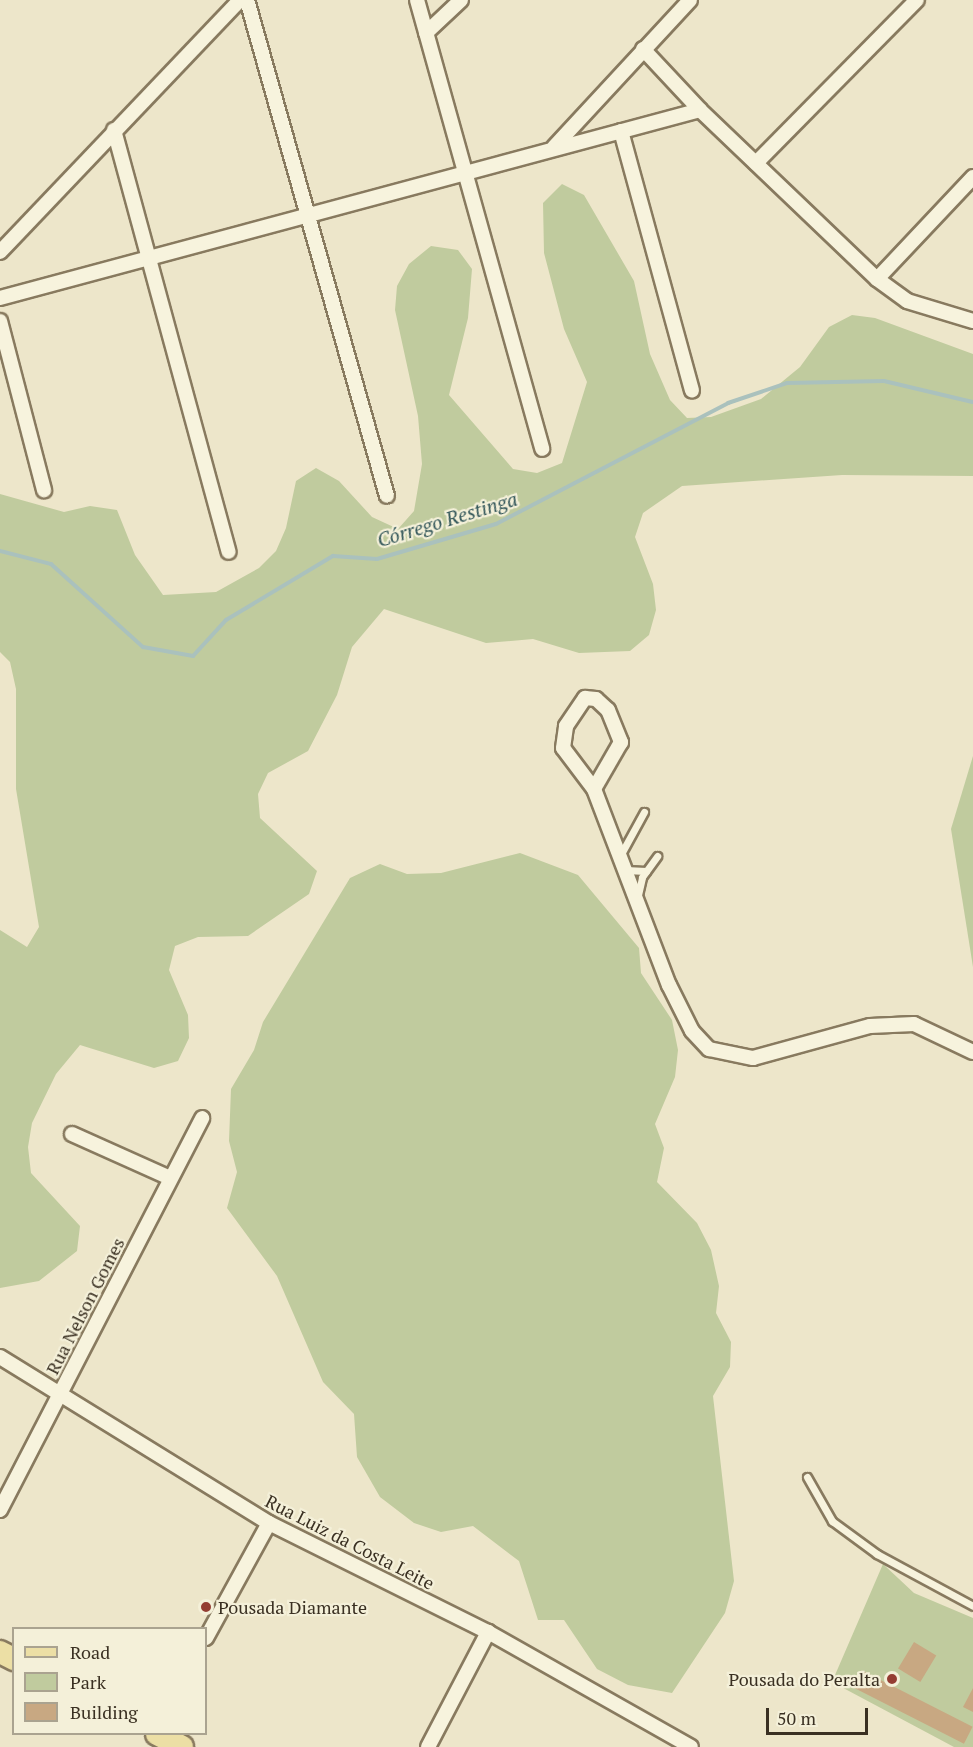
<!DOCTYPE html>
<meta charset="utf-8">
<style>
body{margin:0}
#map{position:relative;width:973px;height:1747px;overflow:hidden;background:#ede6ca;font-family:"PT Serif",serif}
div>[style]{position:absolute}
.green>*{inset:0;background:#c0cb9e}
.stream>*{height:4px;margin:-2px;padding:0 2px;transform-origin:2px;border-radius:2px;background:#aac1bd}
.building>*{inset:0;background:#c8a882;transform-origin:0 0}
.roads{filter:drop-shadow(2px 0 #887a5f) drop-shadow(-2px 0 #887a5f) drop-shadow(0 2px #887a5f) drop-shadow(0 -2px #887a5f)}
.lane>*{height:7px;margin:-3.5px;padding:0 3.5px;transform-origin:3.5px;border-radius:3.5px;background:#f7f3dd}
.street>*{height:14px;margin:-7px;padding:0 7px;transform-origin:7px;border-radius:7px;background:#f7f3dd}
.primary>*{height:22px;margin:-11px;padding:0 11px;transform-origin:11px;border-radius:11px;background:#ecdfa5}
.dots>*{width:16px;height:16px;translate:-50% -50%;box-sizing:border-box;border:3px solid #f4f0d9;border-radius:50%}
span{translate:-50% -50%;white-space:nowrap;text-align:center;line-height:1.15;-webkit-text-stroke:4.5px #f4f0d9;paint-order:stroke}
.street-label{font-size:18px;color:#3a3022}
.poi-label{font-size:18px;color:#3a3022}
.left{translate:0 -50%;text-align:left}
.right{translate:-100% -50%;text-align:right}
.water-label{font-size:20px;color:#325659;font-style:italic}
.legend{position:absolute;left:12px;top:1627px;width:195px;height:108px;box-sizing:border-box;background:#f4f0d9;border:2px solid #aaa390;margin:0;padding:8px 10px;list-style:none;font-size:18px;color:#3a3022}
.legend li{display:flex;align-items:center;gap:12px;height:30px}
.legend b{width:30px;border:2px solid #aaa390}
.scale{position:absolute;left:766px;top:1708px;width:102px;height:27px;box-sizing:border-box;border:3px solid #3a3022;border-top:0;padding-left:8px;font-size:18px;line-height:21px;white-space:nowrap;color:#3a3022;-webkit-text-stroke:4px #f4f0d9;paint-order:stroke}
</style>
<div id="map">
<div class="green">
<i style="clip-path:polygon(562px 184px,584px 195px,634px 281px,650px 354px,670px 400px,687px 418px,711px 417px,761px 399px,800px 367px,829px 327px,852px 315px,875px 318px,973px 354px,973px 476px,842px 475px,682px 486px,643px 513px,635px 537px,653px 584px,656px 610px,649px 635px,630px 651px,579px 653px,533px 639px,486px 643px,384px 609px,352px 647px,337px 695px,308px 751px,268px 773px,258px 794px,260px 818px,317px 871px,309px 894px,248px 936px,198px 937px,175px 946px,169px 970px,188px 1015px,189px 1038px,178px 1061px,154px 1068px,80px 1045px,56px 1074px,32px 1123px,28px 1147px,31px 1173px,80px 1226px,77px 1251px,39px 1281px,0 1288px,0 930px,27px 947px,39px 927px,16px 789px,16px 689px,10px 662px,0 652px,0 494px,64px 512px,90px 506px,117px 510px,135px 555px,163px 595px,216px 592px,259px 568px,276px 551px,286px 528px,296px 481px,316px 468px,339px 481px,372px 517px,398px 529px,414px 511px,422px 464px,418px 416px,395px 310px,397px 286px,409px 264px,431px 246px,458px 250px,472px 269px,468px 318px,449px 395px,513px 469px,537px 473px,562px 463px,587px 382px,564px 329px,544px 253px,543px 203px)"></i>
<i style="clip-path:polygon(973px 756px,973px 967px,951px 829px)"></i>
<i style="clip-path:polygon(520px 853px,578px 875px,639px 948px,641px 973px,672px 1020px,678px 1050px,675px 1077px,655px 1124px,664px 1148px,657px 1182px,697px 1223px,711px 1250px,719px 1286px,716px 1313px,731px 1342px,730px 1367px,713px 1396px,734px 1581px,725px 1613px,672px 1693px,628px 1685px,597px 1669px,564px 1620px,538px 1620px,519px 1561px,473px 1526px,441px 1532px,414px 1523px,380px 1497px,357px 1457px,354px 1414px,323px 1382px,277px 1276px,227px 1208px,237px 1172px,229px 1141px,231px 1089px,254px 1050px,263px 1022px,350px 878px,380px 864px,407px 874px,441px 873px)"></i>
<i style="clip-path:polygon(883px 1564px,914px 1593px,973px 1618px,973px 1747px,954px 1747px,832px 1682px)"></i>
</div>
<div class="stream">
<i style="left:0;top:551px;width:53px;rotate:14.3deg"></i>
<i style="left:51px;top:564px;width:124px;rotate:42.1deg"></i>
<i style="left:143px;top:647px;width:51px;rotate:10.2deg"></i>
<i style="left:193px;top:656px;width:49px;rotate:-47.5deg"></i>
<i style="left:226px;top:620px;width:125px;rotate:-30.9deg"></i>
<i style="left:333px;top:556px;width:44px;rotate:3.9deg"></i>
<i style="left:377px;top:559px;width:124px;rotate:-16.4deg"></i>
<i style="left:496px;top:524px;width:262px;rotate:-27.5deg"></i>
<i style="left:728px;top:403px;width:62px;rotate:-18.7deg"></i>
<i style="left:787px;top:383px;width:97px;rotate:-1.2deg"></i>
<i style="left:884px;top:381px;width:91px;rotate:13.3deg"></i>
</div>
<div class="building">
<i style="left:914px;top:1642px;width:26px;height:31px;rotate:31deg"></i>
<i style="left:863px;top:1671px;width:123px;height:19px;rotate:27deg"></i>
<i style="clip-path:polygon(973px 1688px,973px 1712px,963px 1707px)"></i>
</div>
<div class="roads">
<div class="lane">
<i style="left:621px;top:854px;width:48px;rotate:-61.3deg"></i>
<i style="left:625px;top:870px;width:21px;rotate:3deg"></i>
<i style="left:638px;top:895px;width:18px;rotate:-77deg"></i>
<i style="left:642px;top:877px;width:26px;rotate:-54deg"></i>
<i style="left:807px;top:1477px;width:51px;rotate:60.4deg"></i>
<i style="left:832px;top:1521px;width:56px;rotate:36.3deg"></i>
<i style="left:877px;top:1554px;width:109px;rotate:28.4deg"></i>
</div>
<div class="street">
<i style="left:247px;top:0;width:515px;rotate:74.24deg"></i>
<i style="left:417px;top:0;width:466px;rotate:74.4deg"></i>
<i style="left:426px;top:33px;width:48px;rotate:-43.3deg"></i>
<i style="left:643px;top:49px;width:83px;rotate:46.9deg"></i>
<i style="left:114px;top:130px;width:437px;rotate:74.8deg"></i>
<i style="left:621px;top:131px;width:269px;rotate:74.7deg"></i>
<i style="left:554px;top:147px;width:200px;rotate:-47.2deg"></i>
<i style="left:756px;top:163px;width:229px;rotate:-45.4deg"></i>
<i style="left:0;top:252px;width:348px;rotate:-46.4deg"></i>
<i style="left:877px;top:279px;width:140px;rotate:-46.7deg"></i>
<i style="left:0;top:298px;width:725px;rotate:-15.03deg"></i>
<i style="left:700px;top:110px;width:245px;rotate:43.7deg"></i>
<i style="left:877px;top:279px;width:37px;rotate:36deg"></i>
<i style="left:907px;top:301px;width:69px;rotate:16.9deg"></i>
<i style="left:0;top:321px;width:175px;rotate:75.4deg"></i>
<i style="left:594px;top:789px;width:51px;rotate:-127.1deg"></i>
<i style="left:563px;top:748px;width:22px;rotate:-82deg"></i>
<i style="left:566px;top:726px;width:34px;rotate:-56deg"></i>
<i style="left:585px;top:698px;width:11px;rotate:5deg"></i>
<i style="left:596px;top:699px;width:16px;rotate:43deg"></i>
<i style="left:608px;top:710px;width:35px;rotate:68deg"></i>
<i style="left:621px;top:742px;width:54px;rotate:119.9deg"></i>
<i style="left:594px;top:789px;width:210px;rotate:69.1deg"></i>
<i style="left:669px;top:985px;width:51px;rotate:63.4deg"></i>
<i style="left:692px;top:1031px;width:25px;rotate:47deg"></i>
<i style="left:709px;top:1049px;width:45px;rotate:11.6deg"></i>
<i style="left:753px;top:1058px;width:121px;rotate:-15.3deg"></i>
<i style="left:870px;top:1026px;width:44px;rotate:-2.6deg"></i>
<i style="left:914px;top:1024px;width:65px;rotate:25.4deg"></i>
<i style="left:72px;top:1134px;width:107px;rotate:24.2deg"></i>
<i style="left:0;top:1357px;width:316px;rotate:31.7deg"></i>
<i style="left:269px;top:1523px;width:245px;rotate:26.5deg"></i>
<i style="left:488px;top:1632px;width:233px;rotate:29.5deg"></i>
<i style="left:0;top:1510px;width:441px;rotate:-62.7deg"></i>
<i style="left:206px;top:1638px;width:131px;rotate:-61.3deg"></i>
<i style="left:428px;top:1747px;width:130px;rotate:-62.4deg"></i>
</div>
<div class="primary">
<i style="left:0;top:1652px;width:16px;rotate:27deg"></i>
<i style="left:157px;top:1734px;width:28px;rotate:27deg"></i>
</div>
</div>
<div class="dots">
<i style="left:206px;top:1607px;background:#943d32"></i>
<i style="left:892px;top:1679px;background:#943d32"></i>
</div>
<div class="street-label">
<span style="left:85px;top:1306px;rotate:-63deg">Rua Nelson Gomes</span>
<span style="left:350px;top:1542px;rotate:27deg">Rua Luiz da Costa Leite</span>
</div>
<div class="poi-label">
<span class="left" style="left:218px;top:1607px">Pousada Diamante</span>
<span class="right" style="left:880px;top:1679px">Pousada do Peralta</span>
</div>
<div class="water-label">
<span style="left:447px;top:519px;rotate:-17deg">Córrego Restinga</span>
</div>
<ul class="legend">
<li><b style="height:8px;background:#ecdfa5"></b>Road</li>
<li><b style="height:16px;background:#c0cb9e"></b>Park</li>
<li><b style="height:16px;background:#c8a882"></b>Building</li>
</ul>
<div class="scale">50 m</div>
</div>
